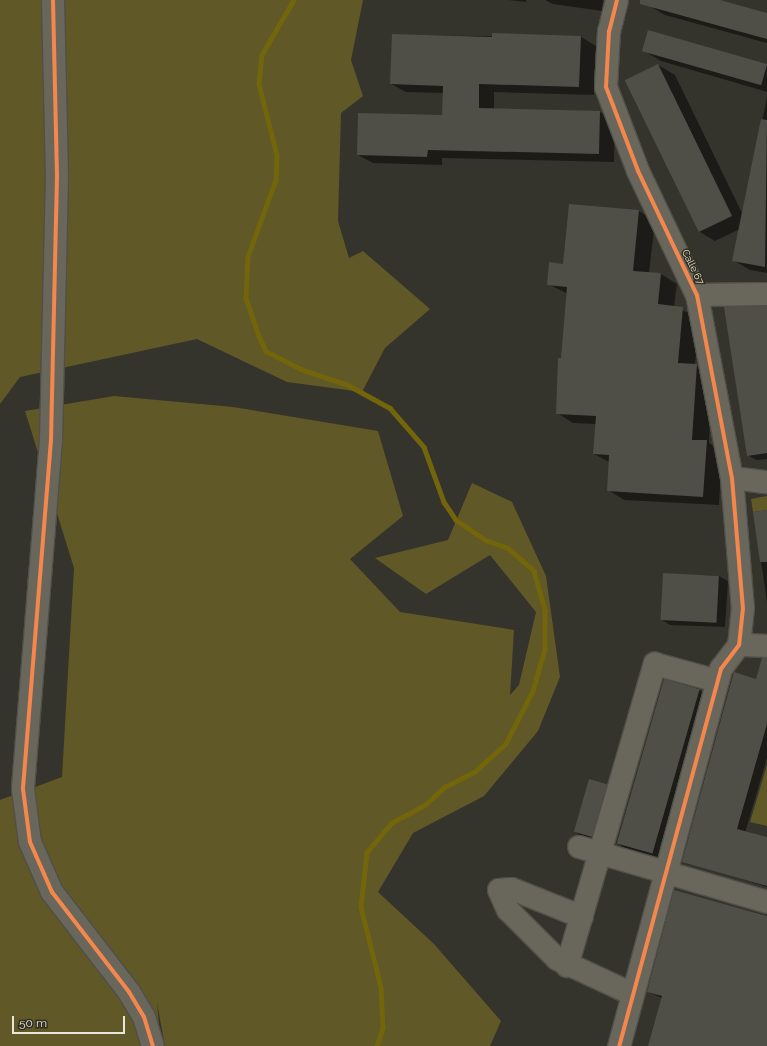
<!DOCTYPE html>
<style>
body{margin:0}
#map{position:relative;width:767px;height:1046px;overflow:hidden;background:#35342c;font-family:Raleway,sans-serif}
div>[style]{position:absolute}
.green>*{inset:0;background:#605826}
.shadow>*{inset:0;background:#0007}
.stream>*{height:4.5px;margin:-2.25px;padding:0 2.25px;transform-origin:2.25px;border-radius:2.25px;background:#72650b}
.building>*{inset:0;background:#4f4e47;transform-origin:0 0}
.roads{filter:drop-shadow(1px 0 #514f49) drop-shadow(-1px 0 #514f49) drop-shadow(0 1px #514f49) drop-shadow(0 -1px #514f49)}
.minor>*{height:22px;margin:-11px;padding:0 11px;transform-origin:11px;border-radius:11px;background:#69675c}
.cycleway>*{height:4px;margin:-2px;padding:0 2px;transform-origin:2px;border-radius:2px;background:#f5874c}
span{translate:-50% -50%;white-space:nowrap;text-align:center;line-height:1.15;-webkit-text-stroke:3px #2f2d1e;paint-order:stroke}
.street-label{font-size:10px;color:#e7e5dc}
.scale{position:absolute;left:12px;top:1016px;width:113px;height:18px;box-sizing:border-box;border:2px solid #e7e5dc;border-top:0;padding-left:5px;font-size:12px;line-height:14px;white-space:nowrap;color:#e7e5dc;-webkit-text-stroke:3px #2f2d1e;paint-order:stroke}
</style>
<div id="map">
<div class="green">
<i style="clip-path:polygon(0 0,363px 0,351px 60px,363px 96px,341px 113px,338px 221px,349px 258px,363px 251px,430px 309px,385px 348px,362px 392px,287px 382px,197px 339px,20px 377px,0 404px)"></i>
<i style="clip-path:polygon(114px 396px,233px 407px,378px 431px,403px 516px,350px 559px,400px 612px,514px 630px,510px 695px,519px 685px,536px 612px,490px 555px,426px 594px,375px 558px,448px 540px,472px 483px,512px 502px,546px 576px,560px 677px,538px 731px,484px 796px,413px 833px,378px 892px,434px 944px,501px 1021px,490px 1046px,165px 1046px,157px 1003px,161px 1046px,0 1046px,0 800px,62px 777px,74px 568px,25px 411px)"></i>
<i style="clip-path:polygon(767px 496px,767px 510px,753px 512px,751px 499px)"></i>
<i style="clip-path:polygon(767px 765px,767px 826px,750px 822px)"></i>
</div>
<div class="shadow">
<i style="clip-path:polygon(507px 0,526px 0,526px 2px)"></i>
<i style="clip-path:polygon(545px 0,603px 0,602px 11px,553px 4px)"></i>
<i style="clip-path:polygon(650px 0,717px 0,767px 14px,767px 43px,665px 15px,648px 5px)"></i>
<i style="clip-path:polygon(393px 35px,581px 37px,596px 46px,594px 95px,494px 92px,494px 110px,600px 112px,615px 120px,614px 162px,442px 158px,442px 165px,373px 163px,358px 155px,443px 116px,444px 93px,406px 92px,391px 84px)"></i>
<i style="clip-path:polygon(644px 51px,767px 66px,767px 92px,661px 61px)"></i>
<i style="clip-path:polygon(658px 65px,675px 75px,743px 215px,767px 97px,767px 273px,750px 270px,733px 260px,740px 229px,715px 241px,698px 231px)"></i>
<i style="clip-path:polygon(639px 211px,655px 221px,649px 273px,661px 274px,677px 284px,674px 307px,699px 317px,695px 365px,712px 374px,709px 443px,722px 451px,719px 505px,624px 500px,608px 490px,609px 462px,594px 454px,596px 424px,573px 423px,557px 413px,568px 294px,548px 284px,564px 265px)"></i>
<i style="clip-path:polygon(767px 307px,767px 459px,756px 460px,748px 455px)"></i>
<i style="clip-path:polygon(767px 511px,767px 602px,754px 513px)"></i>
<i style="clip-path:polygon(664px 574px,719px 576px,728px 581px,725px 627px,670px 625px,662px 620px)"></i>
<i style="clip-path:polygon(767px 669px,767px 758px,745px 833px,767px 839px,767px 887px,683px 861px,757px 680px)"></i>
<i style="clip-path:polygon(699px 690px,708px 695px,662px 858px,625px 848px,617px 843px)"></i>
<i style="clip-path:polygon(606px 785px,615px 790px,600px 841px,584px 837px,575px 832px)"></i>
<i style="clip-path:polygon(675px 891px,767px 916px,767px 1046px,649px 1046px,662px 998px,648px 992px)"></i>
</div>
<div class="stream">
<i style="left:294px;top:0;width:64px;rotate:120.2deg"></i>
<i style="left:262px;top:55px;width:29px;rotate:96deg"></i>
<i style="left:259px;top:84px;width:73px;rotate:75.8deg"></i>
<i style="left:277px;top:155px;width:25px;rotate:92deg"></i>
<i style="left:276px;top:180px;width:82px;rotate:110deg"></i>
<i style="left:248px;top:257px;width:41px;rotate:92.8deg"></i>
<i style="left:246px;top:298px;width:40px;rotate:71.1deg"></i>
<i style="left:259px;top:336px;width:17px;rotate:65deg"></i>
<i style="left:266px;top:351px;width:42px;rotate:27.2deg"></i>
<i style="left:303px;top:370px;width:47px;rotate:18.4deg"></i>
<i style="left:348px;top:385px;width:48px;rotate:28.7deg"></i>
<i style="left:390px;top:408px;width:52px;rotate:48.9deg"></i>
<i style="left:424px;top:447px;width:59px;rotate:70deg"></i>
<i style="left:444px;top:502px;width:22px;rotate:56deg"></i>
<i style="left:456px;top:520px;width:36px;rotate:34deg"></i>
<i style="left:486px;top:540px;width:23px;rotate:20deg"></i>
<i style="left:508px;top:548px;width:35px;rotate:41deg"></i>
<i style="left:534px;top:571px;width:41px;rotate:74.2deg"></i>
<i style="left:545px;top:610px;width:39px;rotate:90deg"></i>
<i style="left:545px;top:649px;width:44px;rotate:105.9deg"></i>
<i style="left:533px;top:691px;width:59px;rotate:117deg"></i>
<i style="left:506px;top:744px;width:42px;rotate:137.9deg"></i>
<i style="left:475px;top:772px;width:34px;rotate:153deg"></i>
<i style="left:445px;top:787px;width:26px;rotate:137deg"></i>
<i style="left:426px;top:805px;width:40px;rotate:152deg"></i>
<i style="left:391px;top:824px;width:38px;rotate:130deg"></i>
<i style="left:367px;top:853px;width:54px;rotate:96.3deg"></i>
<i style="left:361px;top:907px;width:82px;rotate:76deg"></i>
<i style="left:381px;top:987px;width:41px;rotate:87.2deg"></i>
<i style="left:383px;top:1028px;width:19px;rotate:108deg"></i>
</div>
<div class="building">
<i style="clip-path:polygon(640px 0,720px 0,767px 13px,767px 39px,640px 4px)"></i>
<i style="left:648px;top:30px;width:124px;height:22px;rotate:16deg"></i>
<i style="clip-path:polygon(492px 33px,581px 36px,579px 87px,479px 84px,479px 108px,600px 111px,599px 154px,428px 150px,427px 157px,357px 155px,358px 113px,442px 115px,443px 86px,390px 84px,392px 34px,492px 37px)"></i>
<i style="left:658px;top:64px;width:169px;height:37px;rotate:64deg"></i>
<i style="clip-path:polygon(761px 119px,767px 120px,765px 267px,732px 261px)"></i>
<i style="clip-path:polygon(569px 204px,639px 210px,633px 271px,661px 273px,658px 304px,683px 307px,678px 363px,697px 364px,692px 440px,707px 440px,703px 497px,607px 491px,609px 455px,593px 454px,596px 416px,556px 414px,558px 358px,561px 358px,567px 287px,547px 285px,549px 262px,563px 264px)"></i>
<i style="clip-path:polygon(767px 306px,767px 453px,747px 456px,724px 307px)"></i>
<i style="clip-path:polygon(767px 510px,767px 562px,760px 562px,753px 512px)"></i>
<i style="left:663px;top:573px;width:56px;height:47px;rotate:3deg"></i>
<i style="clip-path:polygon(762px 658px,767px 658px,767px 724px,737px 829px,767px 837px,767px 886px,682px 862px,734px 672px,756px 679px)"></i>
<i style="left:664px;top:679px;width:37px;height:171px;rotate:16deg"></i>
<i style="left:589px;top:779px;width:19px;height:55px;rotate:16deg"></i>
<i style="clip-path:polygon(674px 890px,767px 916px,767px 1046px,648px 1046px,662px 996px,647px 992px)"></i>
</div>
<div class="roads">
<div class="minor">
<i style="left:53px;top:0;width:176px;rotate:88.7deg"></i>
<i style="left:57px;top:176px;width:264px;rotate:91.3deg"></i>
<i style="left:51px;top:440px;width:350px;rotate:94.6deg"></i>
<i style="left:23px;top:789px;width:53px;rotate:82.5deg"></i>
<i style="left:30px;top:842px;width:55px;rotate:66.3deg"></i>
<i style="left:52px;top:892px;width:126px;rotate:52.4deg"></i>
<i style="left:129px;top:992px;width:29px;rotate:59deg"></i>
<i style="left:144px;top:1017px;width:30px;rotate:73deg"></i>
<i style="left:617px;top:0;width:32px;rotate:104deg"></i>
<i style="left:609px;top:31px;width:56px;rotate:93.1deg"></i>
<i style="left:606px;top:87px;width:90px;rotate:69.1deg"></i>
<i style="left:638px;top:171px;width:137px;rotate:64.6deg"></i>
<i style="left:697px;top:295px;width:186px;rotate:79.2deg"></i>
<i style="left:732px;top:478px;width:130px;rotate:85.2deg"></i>
<i style="left:743px;top:608px;width:37px;rotate:96deg"></i>
<i style="left:739px;top:645px;width:30px;rotate:127deg"></i>
<i style="left:721px;top:669px;width:391px;rotate:105.1deg"></i>
<i style="left:697px;top:295px;width:70px;rotate:-0.8deg"></i>
<i style="left:732px;top:478px;width:35px;rotate:7deg"></i>
<i style="left:739px;top:645px;width:28px;rotate:2deg"></i>
<i style="left:579px;top:847px;width:196px;rotate:16.3deg"></i>
<i style="left:582px;top:917px;width:75px;rotate:-158.2deg"></i>
<i style="left:512px;top:889px;width:13px;rotate:176deg"></i>
<i style="left:499px;top:890px;width:22px;rotate:66deg"></i>
<i style="left:508px;top:910px;width:69px;rotate:45deg"></i>
<i style="left:557px;top:959px;width:83px;rotate:25deg"></i>
<i style="left:567px;top:966px;width:315px;rotate:-73.8deg"></i>
<i style="left:655px;top:664px;width:65px;rotate:15.1deg"></i>
</div>
</div>
<div class="cycleway">
<i style="left:53px;top:0;width:176px;rotate:88.7deg"></i>
<i style="left:57px;top:176px;width:264px;rotate:91.3deg"></i>
<i style="left:51px;top:440px;width:350px;rotate:94.6deg"></i>
<i style="left:23px;top:789px;width:53px;rotate:82.5deg"></i>
<i style="left:30px;top:842px;width:55px;rotate:66.3deg"></i>
<i style="left:52px;top:892px;width:126px;rotate:52.4deg"></i>
<i style="left:129px;top:992px;width:29px;rotate:59deg"></i>
<i style="left:144px;top:1017px;width:30px;rotate:73deg"></i>
<i style="left:617px;top:0;width:32px;rotate:104deg"></i>
<i style="left:609px;top:31px;width:56px;rotate:93.1deg"></i>
<i style="left:606px;top:87px;width:90px;rotate:69.1deg"></i>
<i style="left:638px;top:171px;width:137px;rotate:64.6deg"></i>
<i style="left:697px;top:295px;width:186px;rotate:79.2deg"></i>
<i style="left:732px;top:478px;width:130px;rotate:85.2deg"></i>
<i style="left:743px;top:608px;width:37px;rotate:96deg"></i>
<i style="left:739px;top:645px;width:30px;rotate:127deg"></i>
<i style="left:721px;top:669px;width:391px;rotate:105.1deg"></i>
</div>
<div class="street-label">
<span style="left:693px;top:267px;rotate:64deg">Calle 67</span>
</div>
<div class="scale">50 m</div>
</div>
